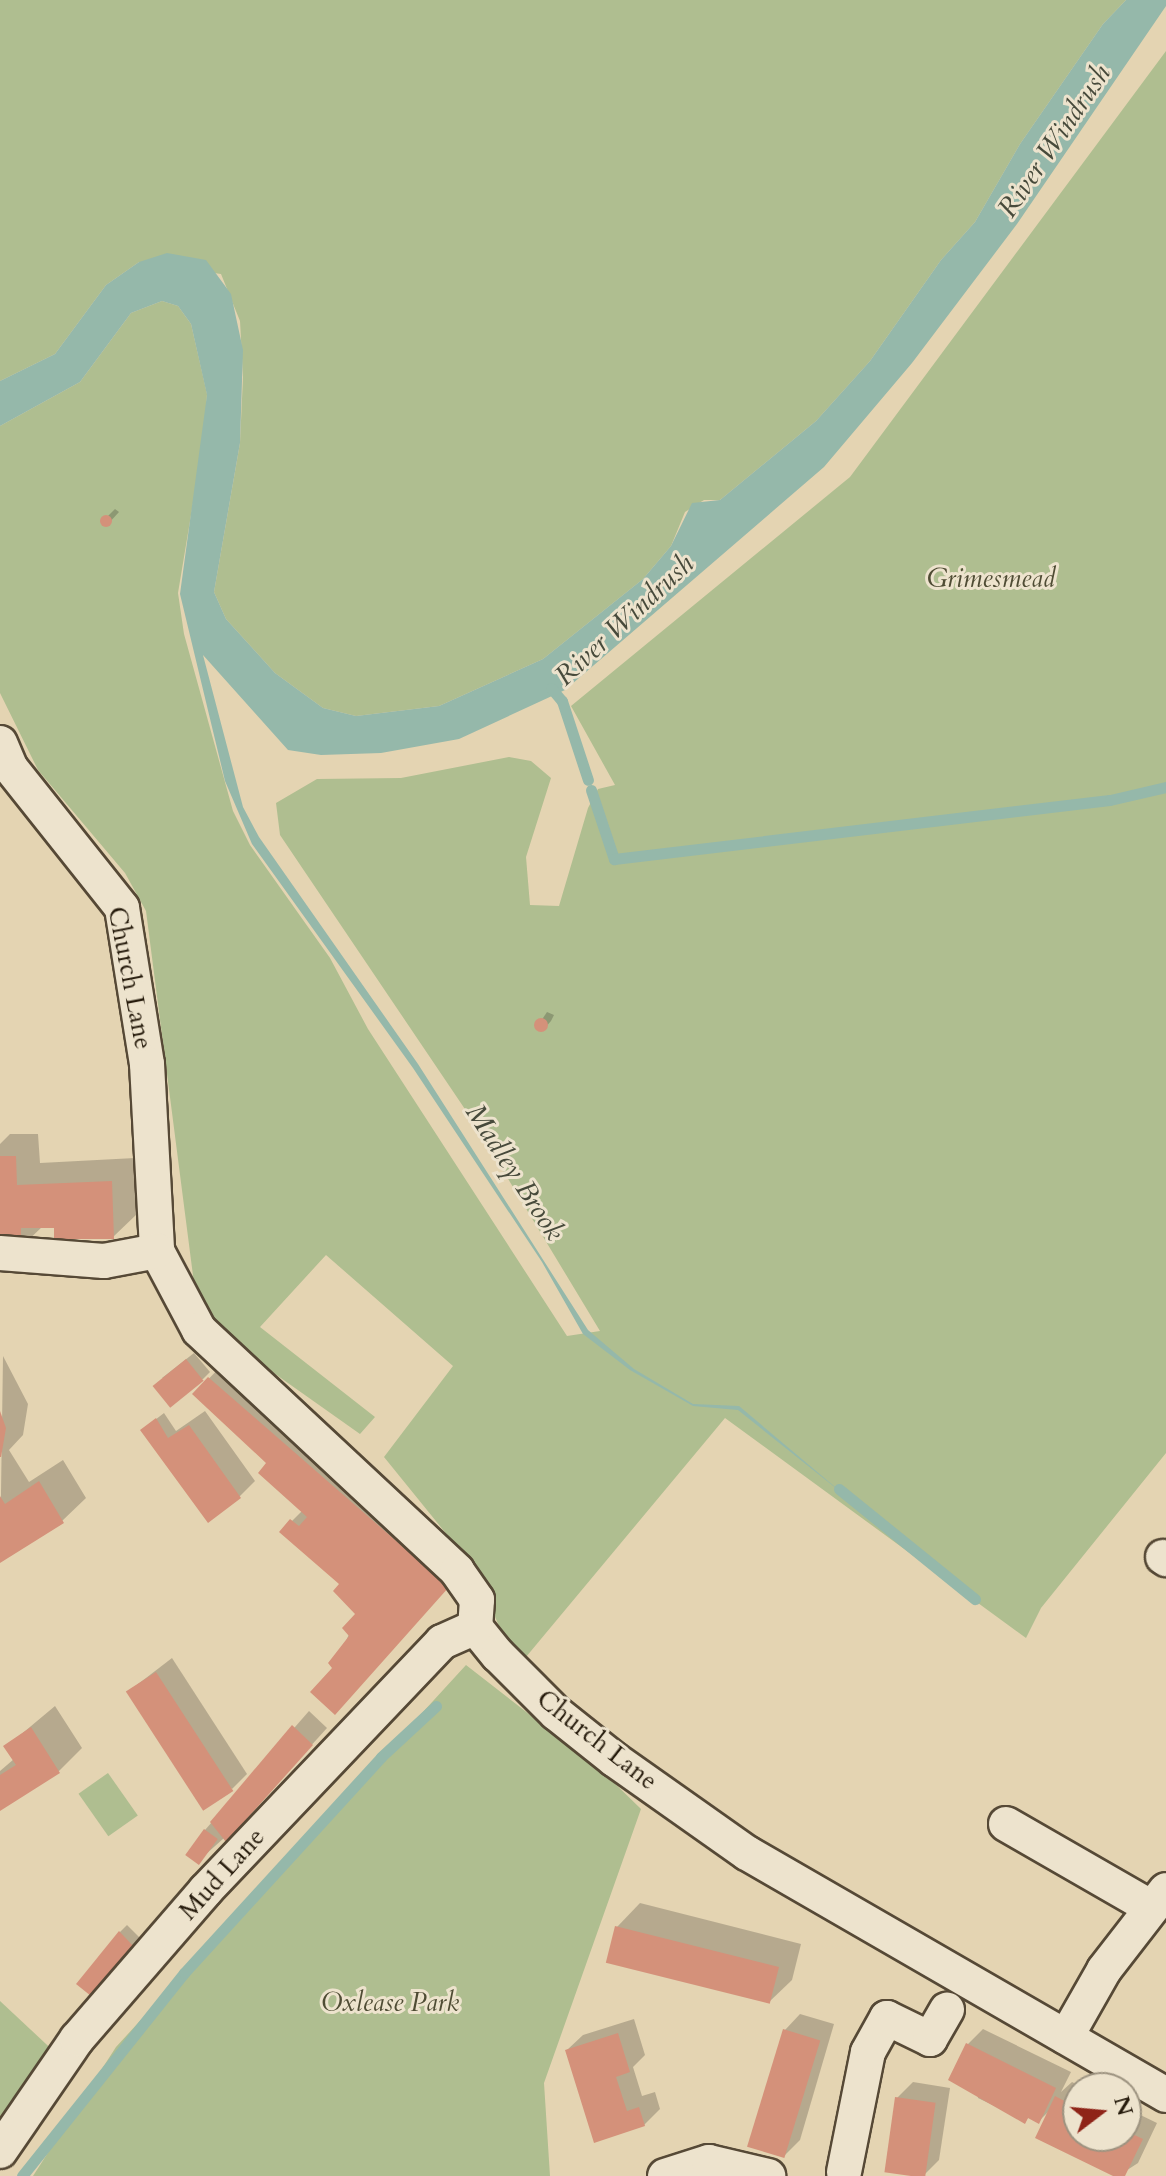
<!DOCTYPE html>
<style>
body{margin:0}
#map{position:relative;width:1166px;height:2176px;overflow:hidden;background:#e4d4b2;font-family:Cardo,serif}
div>[style]{position:absolute}
.green>*{inset:0;background:#afbe90;transform-origin:0 0}
.water>*{inset:0;background:#95b8aa}
.shadow>*{inset:0;background:#0003}
.stream>*{height:11px;margin:-5.5px;padding:0 5.5px;transform-origin:5.5px;border-radius:5.5px;background:#95b8aa}
.building>*{inset:0;background:#d4917a;transform-origin:0 0}
.round{border-radius:50%}
.roads{filter:drop-shadow(2px 0 #564936) drop-shadow(-2px 0 #564936) drop-shadow(0 2px #564936) drop-shadow(0 -2px #564936)}
.minor>*{height:34px;margin:-17px;padding:0 17px;transform-origin:17px;border-radius:17px;background:#ede3cd}
span{translate:-50% -50%;white-space:nowrap;text-align:center;line-height:1.15;-webkit-text-stroke:6px #ede3cd;paint-order:stroke}
.park-label{font-size:26px;color:#4f4c34;font-style:italic}
.street-label{font-size:26px;color:#261b0c}
.water-label{font-size:28px;color:#474a3b;font-style:italic}
.north{position:absolute;left:1062px;top:2072px;width:80px;height:80px;box-sizing:border-box;background:#ede3cd;border:2px solid #9d9380;border-radius:50%;rotate:74deg;font-size:22px;font-weight:700;line-height:32px;text-align:center;color:#261b0c}
.north::after{content:'';display:block;margin:auto;width:28px;height:36px;background:#8f2418;clip-path:polygon(50% 0,100% 100%,50% 72%,0 100%)}
</style>
<div id="map">
<div class="green">
<i style="clip-path:polygon(0 0,1126px 0,1103px 24px,1020px 144px,975px 222px,941px 260px,870px 361px,816px 421px,720px 500px,704px 500px,685px 512px,671px 546px,643px 579px,543px 659px,439px 706px,356px 716px,323px 708px,275px 673px,226px 619px,214px 592px,240px 443px,243px 377px,240px 321px,221px 274px,139px 262px,106px 285px,55px 354px,0 381px)"></i>
<i style="clip-path:polygon(1166px 51px,1166px 1453px,1041px 1608px,1026px 1638px,725px 1418px,526px 1657px,505px 1640px,474px 1568px,384px 1457px,453px 1366px,326px 1255px,260px 1327px,375px 1417px,360px 1434px,247px 1354px,205px 1312px,195px 1291px,146px 911px,125px 873px,38px 770px,0 693px,0 426px,80px 382px,131px 313px,162px 301px,178px 306px,191px 324px,207px 394px,205px 431px,178px 593px,184px 634px,233px 811px,250px 845px,330px 958px,368px 1029px,567px 1336px,600px 1331px,475px 1124px,280px 835px,276px 803px,317px 779px,401px 778px,509px 757px,531px 761px,551px 778px,526px 857px,530px 905px,559px 906px,588px 808px,598px 789px,615px 785px,571px 706px,850px 477px)"></i>
<i style="clip-path:polygon(466px 1665px,602px 1771px,641px 1809px,544px 2083px,550px 2176px,33px 2176px,116px 2047px)"></i>
<i style="left:108px;top:1773px;width:52px;height:36px;rotate:55deg"></i>
<i style="clip-path:polygon(0 2001px,61px 2058px,0 2125px)"></i>
</div>
<div class="water">
<i style="clip-path:polygon(1126px 0,1166px 0,1166px 6px,1017px 224px,912px 363px,824px 467px,565px 690px,459px 739px,381px 753px,321px 755px,288px 750px,203px 655px,243px 807px,259px 837px,418px 1064px,588px 1330px,634px 1369px,693px 1404px,739px 1406px,847px 1497px,738px 1410px,693px 1406px,630px 1370px,583px 1334px,542px 1262px,413px 1068px,252px 844px,225px 781px,180px 594px,207px 395px,191px 324px,178px 306px,162px 301px,131px 313px,80px 382px,0 426px,0 381px,55px 354px,106px 285px,139px 262px,167px 253px,206px 260px,231px 294px,243px 350px,240px 443px,214px 592px,226px 619px,275px 673px,323px 708px,356px 716px,439px 706px,543px 659px,643px 579px,671px 546px,692px 503px,720px 500px,816px 421px,870px 361px,941px 260px,975px 222px,1020px 144px,1103px 24px)"></i>
</div>
<div class="shadow">
<i style="clip-path:polygon(115px 509px,119px 512px,108px 524px,103px 521px)"></i>
<i style="clip-path:polygon(547px 1012px,554px 1015px,551px 1021px,544px 1029px,537px 1027px)"></i>
<i style="clip-path:polygon(10px 1134px,38px 1134px,40px 1163px,135px 1158px,137px 1214px,113px 1237px,43px 1226px,20px 1248px,0 1244px,0 1144px)"></i>
<i style="clip-path:polygon(194px 1353px,210px 1372px,203px 1379px,162px 1378px)"></i>
<i style="clip-path:polygon(3px 1356px,28px 1404px,23px 1435px,9px 1450px,29px 1482px,63px 1460px,86px 1498px,62px 1521px,0 1561px)"></i>
<i style="clip-path:polygon(225px 1362px,470px 1562px,335px 1713px,334px 1668px,358px 1614px,342px 1584px,282px 1531px,303px 1510px,269px 1463px,194px 1394px)"></i>
<i style="clip-path:polygon(205px 1411px,255px 1481px,239px 1497px,142px 1430px,164px 1413px,176px 1431px)"></i>
<i style="clip-path:polygon(172px 1658px,247px 1774px,232px 1789px,129px 1691px)"></i>
<i style="clip-path:polygon(55px 1706px,82px 1748px,59px 1771px,0 1809px,0 1771px,14px 1759px,6px 1747px)"></i>
<i style="clip-path:polygon(309px 1711px,327px 1728px,241px 1823px,197px 1862px,205px 1830px)"></i>
<i style="clip-path:polygon(640px 1903px,801px 1944px,792px 1980px,768px 2003px,617px 1927px)"></i>
<i style="clip-path:polygon(127px 1925px,140px 1938px,98px 1986px,120px 1932px)"></i>
<i style="clip-path:polygon(800px 2014px,834px 2024px,800px 2140px,785px 2155px,785px 2030px)"></i>
<i style="clip-path:polygon(634px 2019px,645px 2055px,633px 2067px,642px 2096px,655px 2092px,660px 2109px,644px 2125px,595px 2140px,567px 2050px,583px 2035px)"></i>
<i style="clip-path:polygon(983px 2029px,1071px 2072px,1061px 2092px,1072px 2082px,1084px 2088px,1078px 2088px,1078px 2136px,1126px 2136px,1126px 2108px,1157px 2123px,1138px 2163px,1118px 2176px,1049px 2111px,1039px 2121px,1029px 2117px,1025px 2121px,978px 2098px,968px 2044px)"></i>
<i style="clip-path:polygon(913px 2082px,950px 2088px,939px 2160px,923px 2176px,886px 2170px,897px 2098px)"></i>
</div>
<div class="stream">
<i style="left:551px;top:688px;width:17px;rotate:50deg"></i>
<i style="left:562px;top:701px;width:83px;rotate:71.8deg"></i>
<i style="left:591px;top:790px;width:73px;rotate:71.6deg"></i>
<i style="left:614px;top:859px;width:499px;rotate:-6.8deg"></i>
<i style="left:1110px;top:800px;width:57px;rotate:-13.1deg"></i>
<i style="left:839px;top:1489px;width:175px;rotate:39deg"></i>
<i style="left:22px;top:2176px;width:260px;rotate:-51.4deg"></i>
<i style="left:184px;top:1973px;width:292px;rotate:-47.6deg"></i>
<i style="left:381px;top:1757px;width:75px;rotate:-42.8deg"></i>
</div>
<div class="building">
<i class="round" style="left:100px;top:515px;width:12px;height:12px"></i>
<i class="round" style="left:534px;top:1018px;width:14px;height:14px"></i>
<i style="clip-path:polygon(0 1156px,16px 1156px,17px 1185px,112px 1181px,114px 1239px,54px 1239px,54px 1228px,21px 1228px,21px 1251px,0 1246px)"></i>
<i style="left:186px;top:1359px;width:28px;height:43px;rotate:51deg"></i>
<i style="clip-path:polygon(208px 1377px,449px 1587px,335px 1715px,310px 1692px,332px 1668px,328px 1663px,349px 1636px,342px 1628px,355px 1614px,333px 1591px,339px 1584px,279px 1532px,290px 1519px,299px 1526px,307px 1517px,258px 1473px,266px 1463px,192px 1394px)"></i>
<i style="clip-path:polygon(0 1411px,6px 1428px,1px 1457px,0 1457px)"></i>
<i style="clip-path:polygon(156px 1418px,168px 1438px,189px 1425px,241px 1498px,208px 1523px,140px 1430px)"></i>
<i style="clip-path:polygon(39px 1481px,64px 1523px,0 1563px,0 1496px,5px 1504px)"></i>
<i style="left:156px;top:1672px;width:142px;height:36px;rotate:57deg"></i>
<i style="clip-path:polygon(292px 1725px,313px 1745px,226px 1842px,210px 1822px)"></i>
<i style="clip-path:polygon(31px 1727px,60px 1773px,0 1811px,0 1775px,16px 1765px,3px 1746px)"></i>
<i style="left:204px;top:1829px;width:17px;height:32px;rotate:36deg"></i>
<i style="left:615px;top:1926px;width:169px;height:38px;rotate:14deg"></i>
<i style="clip-path:polygon(119px 1931px,134px 1947px,91px 1996px,76px 1984px)"></i>
<i style="left:783px;top:2029px;width:39px;height:123px;rotate:17deg"></i>
<i style="clip-path:polygon(618px 2033px,630px 2072px,616px 2077px,627px 2111px,639px 2107px,645px 2126px,594px 2143px,565px 2050px)"></i>
<i style="clip-path:polygon(966px 2043px,1056px 2088px,1039px 2124px,1028px 2118px,1025px 2124px,948px 2080px)"></i>
<i style="clip-path:polygon(1055px 2096px,1078px 2108px,1078px 2136px,1126px 2136px,1126px 2131px,1143px 2139px,1125px 2176px,1113px 2176px,1035px 2138px)"></i>
<i style="left:895px;top:2097px;width:41px;height:76px;rotate:8deg"></i>
</div>
<div class="roads">
<div class="minor">
<i style="left:0;top:743px;width:26px;rotate:67deg"></i>
<i style="left:10px;top:767px;width:180px;rotate:51.5deg"></i>
<i style="left:122px;top:908px;width:158px;rotate:80.9deg"></i>
<i style="left:147px;top:1064px;width:187px;rotate:86.9deg"></i>
<i style="left:157px;top:1251px;width:89px;rotate:62deg"></i>
<i style="left:199px;top:1330px;width:353px;rotate:43deg"></i>
<i style="left:457px;top:1571px;width:35px;rotate:55deg"></i>
<i style="left:477px;top:1600px;width:27px;rotate:94deg"></i>
<i style="left:475px;top:1627px;width:36px;rotate:51deg"></i>
<i style="left:498px;top:1655px;width:82px;rotate:45deg"></i>
<i style="left:556px;top:1713px;width:75px;rotate:38.5deg"></i>
<i style="left:615px;top:1760px;width:161px;rotate:35.2deg"></i>
<i style="left:747px;top:1853px;width:484px;rotate:30deg"></i>
<i style="left:0;top:1253px;width:104px;rotate:4.4deg"></i>
<i style="left:104px;top:1261px;width:54px;rotate:-10.7deg"></i>
<i style="left:1163px;top:1557px;width:4px;rotate:34deg"></i>
<i style="left:1006px;top:1824px;width:168px;rotate:29.9deg"></i>
<i style="left:1066px;top:2037px;width:77px;rotate:-60.4deg"></i>
<i style="left:1104px;top:1970px;width:101px;rotate:-52.2deg"></i>
<i style="left:0;top:2151px;width:136px;rotate:-55.5deg"></i>
<i style="left:77px;top:2039px;width:196px;rotate:-49.1deg"></i>
<i style="left:205px;top:1891px;width:344px;rotate:-46.4deg"></i>
<i style="left:442px;top:1642px;width:36px;rotate:-24deg"></i>
<i style="left:844px;top:2172px;width:122px;rotate:-78.7deg"></i>
<i style="left:868px;top:2052px;width:39px;rotate:-61deg"></i>
<i style="left:887px;top:2018px;width:48px;rotate:26deg"></i>
<i style="left:930px;top:2039px;width:34px;rotate:-60deg"></i>
<i style="left:665px;top:2176px;width:46px;rotate:-17.7deg"></i>
<i style="left:709px;top:2162px;width:61px;rotate:13.3deg"></i>
</div>
</div>
<div class="park-label">
<span style="left:991px;top:579px">Grimesmead</span>
<span style="left:390px;top:2003px">Oxlease Park</span>
</div>
<div class="street-label">
<span style="left:130px;top:978px;rotate:79deg">Church Lane</span>
<span style="left:597px;top:1740px;rotate:38deg">Church Lane</span>
<span style="left:222px;top:1874px;rotate:-48deg">Mud Lane</span>
</div>
<div class="water-label">
<span style="left:1054px;top:141px;rotate:-56deg">River Windrush</span>
<span style="left:624px;top:620px;rotate:-43deg">River Windrush</span>
<span style="left:515px;top:1172px;rotate:57deg">Madley Brook</span>
</div>
<div class="north">N</div>
</div>
